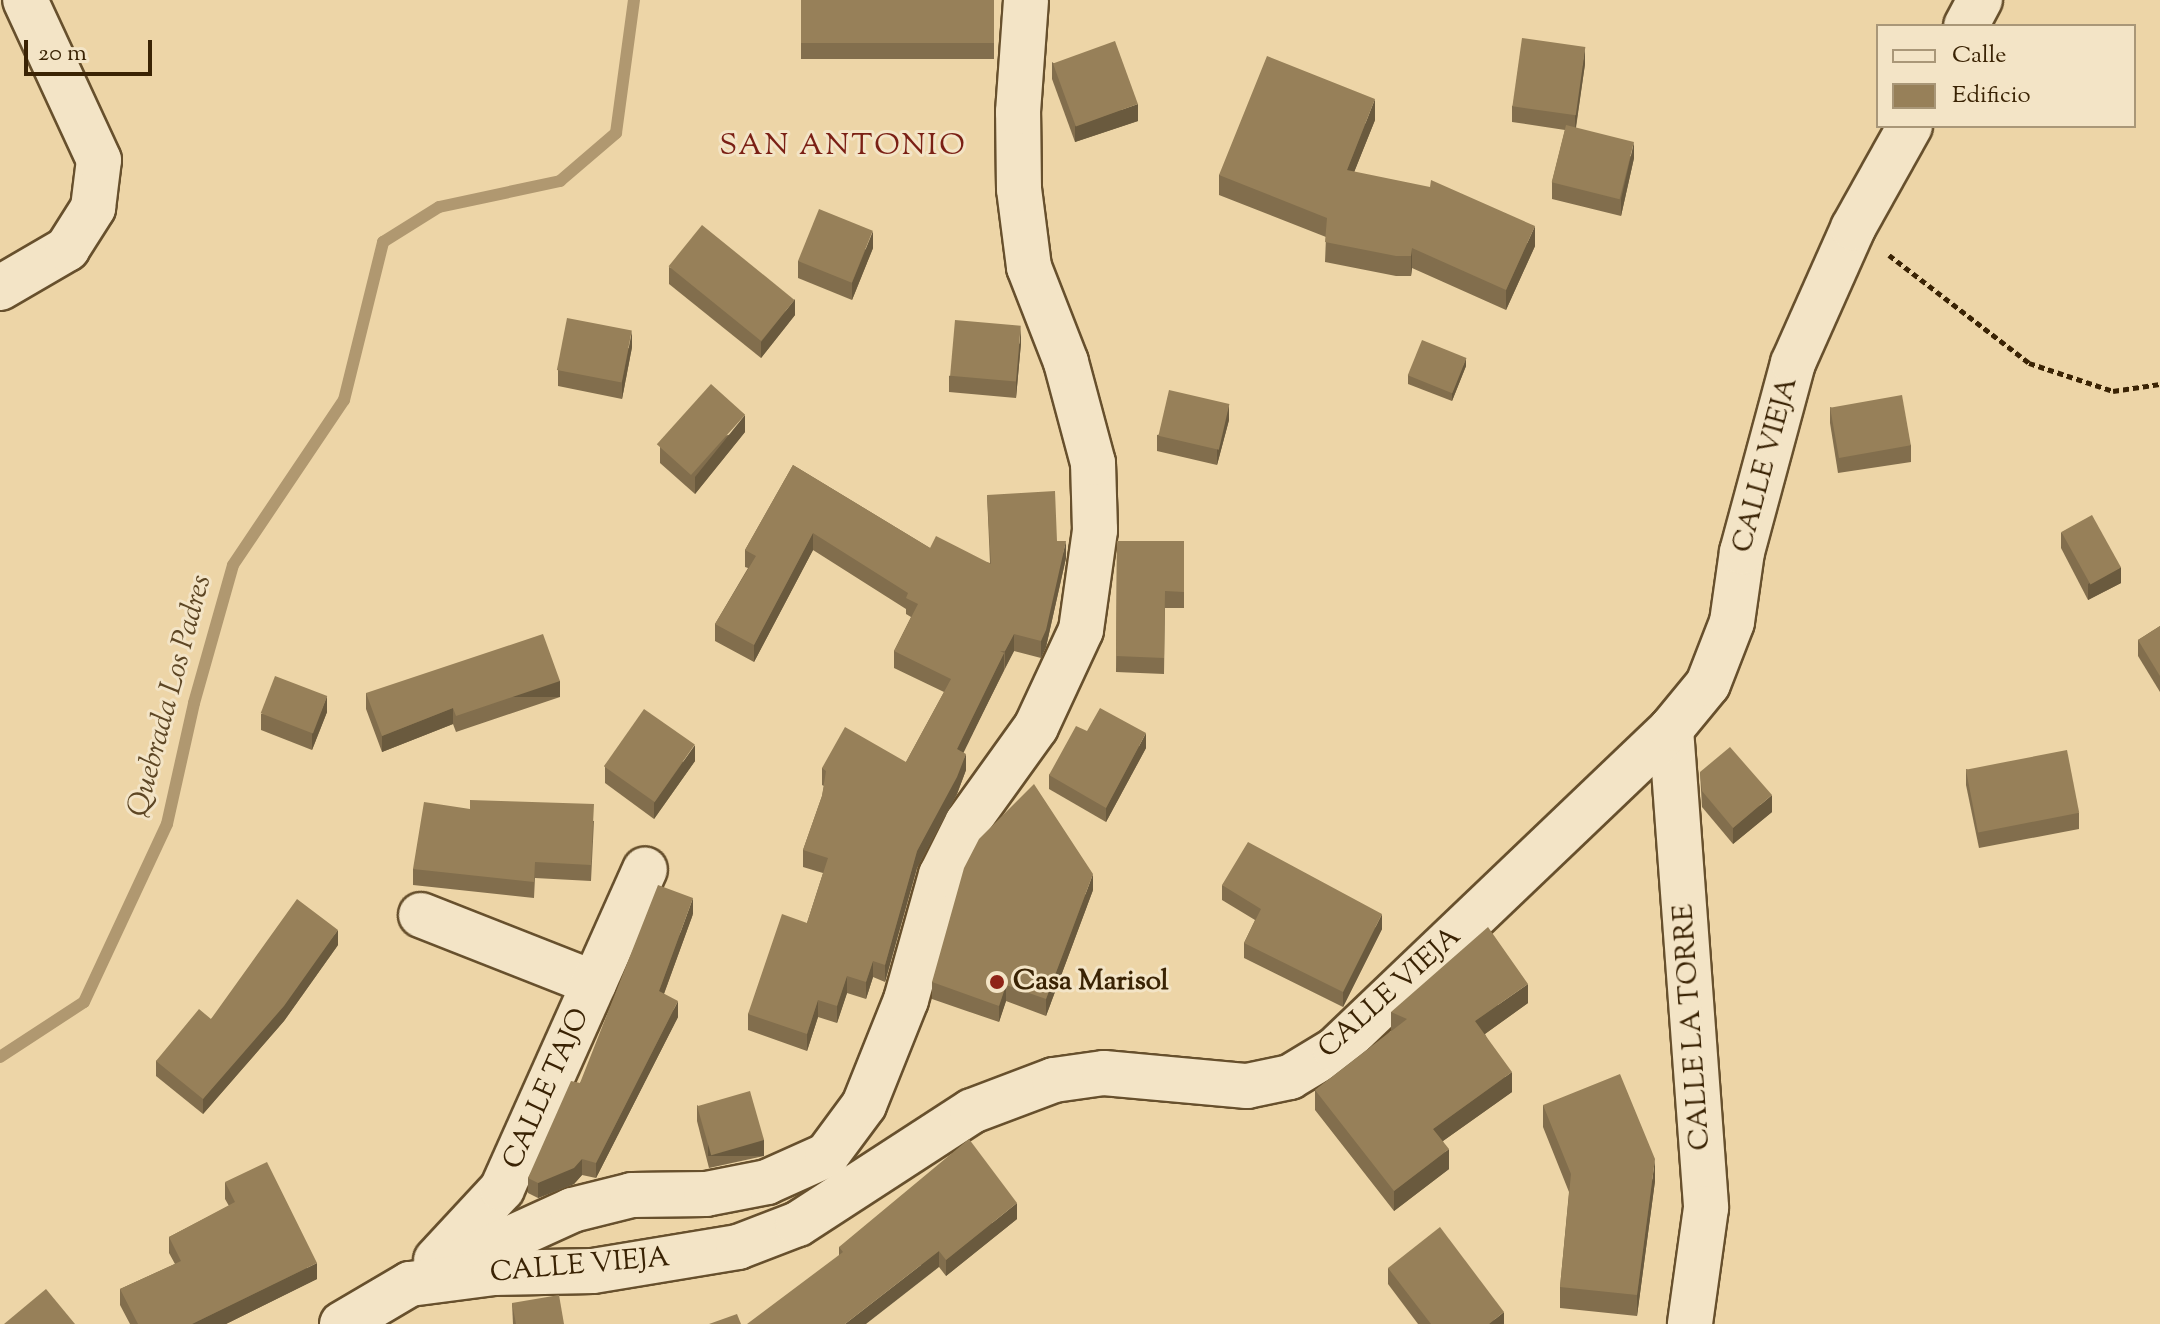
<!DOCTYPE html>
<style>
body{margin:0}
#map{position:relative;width:2160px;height:1324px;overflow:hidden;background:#edd5a7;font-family:"Sorts Mill Goudy",serif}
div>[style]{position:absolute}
.stream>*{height:12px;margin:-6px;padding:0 6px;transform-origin:6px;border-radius:6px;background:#b09870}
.path>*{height:5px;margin-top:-2.5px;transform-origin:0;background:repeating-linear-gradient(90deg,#3a2304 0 6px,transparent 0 10px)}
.roads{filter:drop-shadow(2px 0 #67502d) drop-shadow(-2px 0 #67502d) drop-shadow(0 2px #67502d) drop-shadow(0 -2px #67502d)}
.street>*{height:44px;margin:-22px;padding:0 22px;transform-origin:22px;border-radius:22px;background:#f3e4c6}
.secondary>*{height:44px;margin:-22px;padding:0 22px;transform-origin:22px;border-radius:22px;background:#f3e4c6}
.wall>*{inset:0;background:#826e4d;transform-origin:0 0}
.shaded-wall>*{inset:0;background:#6a5a3e;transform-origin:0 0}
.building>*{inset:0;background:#978059;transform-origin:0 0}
.dots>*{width:22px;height:22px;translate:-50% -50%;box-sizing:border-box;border:4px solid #f3e4c6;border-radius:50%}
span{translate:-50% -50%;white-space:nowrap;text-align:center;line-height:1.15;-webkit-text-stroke:6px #f3e4c6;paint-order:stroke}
.street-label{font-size:28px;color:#3a2304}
.poi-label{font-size:28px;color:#3a2304;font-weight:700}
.left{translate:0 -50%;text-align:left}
.neighbourhood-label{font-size:30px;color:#7a1f14;letter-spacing:2px}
.water-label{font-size:30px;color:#5d4624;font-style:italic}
.legend{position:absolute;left:1876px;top:24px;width:260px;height:104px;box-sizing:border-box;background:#f3e4c6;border:2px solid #a99778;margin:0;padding:10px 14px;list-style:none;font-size:24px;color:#3a2304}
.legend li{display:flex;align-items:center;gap:16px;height:40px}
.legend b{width:40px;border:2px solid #a99778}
.scale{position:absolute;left:24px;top:40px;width:128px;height:36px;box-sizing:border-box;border:4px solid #3a2304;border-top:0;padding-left:10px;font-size:24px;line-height:28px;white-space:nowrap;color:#3a2304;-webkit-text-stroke:6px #f3e4c6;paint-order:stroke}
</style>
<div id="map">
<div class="stream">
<i style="left:0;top:1057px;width:100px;rotate:-33.2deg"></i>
<i style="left:84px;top:1002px;width:196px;rotate:-65deg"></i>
<i style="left:167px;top:824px;width:124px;rotate:-77.4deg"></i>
<i style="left:194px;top:703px;width:143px;rotate:-74.2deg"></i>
<i style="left:233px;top:565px;width:199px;rotate:-56.1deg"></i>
<i style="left:344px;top:400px;width:163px;rotate:-76.1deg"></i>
<i style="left:383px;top:242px;width:66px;rotate:-32deg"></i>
<i style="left:439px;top:207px;width:124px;rotate:-12.1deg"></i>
<i style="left:560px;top:181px;width:74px;rotate:-40.6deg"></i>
<i style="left:616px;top:133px;width:134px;rotate:-82.3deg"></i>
</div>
<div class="path">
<i style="left:1889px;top:255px;width:177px;rotate:37.6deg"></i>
<i style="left:2029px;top:363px;width:89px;rotate:18.4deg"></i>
<i style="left:2113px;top:391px;width:48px;rotate:-8.5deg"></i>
</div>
<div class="roads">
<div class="street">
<i style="left:1966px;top:26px;width:30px;rotate:-62deg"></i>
<i style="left:1671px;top:729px;width:480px;rotate:85.8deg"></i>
<i style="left:1706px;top:1208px;width:117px;rotate:97.9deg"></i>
<i style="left:421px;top:915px;width:186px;rotate:21.5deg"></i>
<i style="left:436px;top:1260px;width:97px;rotate:-47.1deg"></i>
<i style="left:502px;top:1189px;width:350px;rotate:-65.9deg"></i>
<i style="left:445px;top:1268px;width:140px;rotate:-24.5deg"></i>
<i style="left:572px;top:1210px;width:62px;rotate:-14deg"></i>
<i style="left:632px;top:1195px;width:74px;rotate:-0.8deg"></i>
<i style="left:706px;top:1194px;width:62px;rotate:-11.1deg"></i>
<i style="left:767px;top:1182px;width:66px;rotate:-24.2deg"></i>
<i style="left:827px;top:1155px;width:62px;rotate:-53.5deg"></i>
<i style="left:864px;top:1105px;width:113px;rotate:-68.2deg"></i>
<i style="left:906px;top:1000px;width:130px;rotate:-74.4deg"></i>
<i style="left:941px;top:875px;width:58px;rotate:-63.4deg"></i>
<i style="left:967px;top:823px;width:118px;rotate:-54.3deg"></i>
<i style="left:1036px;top:727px;width:107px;rotate:-65.1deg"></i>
<i style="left:1081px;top:630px;width:101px;rotate:-82deg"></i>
<i style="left:1095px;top:530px;width:67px;rotate:-91.7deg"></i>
<i style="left:1093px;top:463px;width:105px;rotate:-105deg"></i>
<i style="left:1066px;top:362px;width:102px;rotate:-111.3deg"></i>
<i style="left:1029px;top:267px;width:79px;rotate:-97.3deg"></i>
<i style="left:1019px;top:189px;width:77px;rotate:-90.7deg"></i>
<i style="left:1018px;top:112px;width:112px;rotate:-85.9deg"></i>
<i style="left:342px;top:1324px;width:79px;rotate:-30.5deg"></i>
<i style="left:410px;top:1284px;width:85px;rotate:-7.5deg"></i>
<i style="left:494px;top:1273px;width:99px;rotate:-1.2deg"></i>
<i style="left:593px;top:1271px;width:147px;rotate:-9.4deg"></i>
<i style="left:738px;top:1247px;width:64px;rotate:-21deg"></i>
<i style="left:798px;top:1224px;width:207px;rotate:-33deg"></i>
<i style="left:972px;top:1111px;width:88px;rotate:-20.7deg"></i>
<i style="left:1054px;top:1080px;width:50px;rotate:-8deg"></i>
<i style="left:1104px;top:1073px;width:144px;rotate:5.2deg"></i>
<i style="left:1247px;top:1086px;width:44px;rotate:-11.8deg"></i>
<i style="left:1290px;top:1077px;width:52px;rotate:-31deg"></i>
<i style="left:1335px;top:1050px;width:465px;rotate:-43.7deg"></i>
<i style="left:1671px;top:729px;width:58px;rotate:-50.6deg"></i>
<i style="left:1708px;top:684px;width:66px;rotate:-68.8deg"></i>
<i style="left:1732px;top:622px;width:71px;rotate:-81.9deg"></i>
<i style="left:1742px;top:552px;width:196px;rotate:-74.9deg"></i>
<i style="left:1793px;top:363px;width:148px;rotate:-66deg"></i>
<i style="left:1853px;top:228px;width:117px;rotate:-60.8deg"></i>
</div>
<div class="secondary">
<i style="left:0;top:288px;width:78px;rotate:-30.2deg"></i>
<i style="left:67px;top:249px;width:49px;rotate:-57.6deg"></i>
<i style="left:93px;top:208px;width:48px;rotate:-82.9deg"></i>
<i style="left:99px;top:160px;width:176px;rotate:-114.8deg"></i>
</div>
</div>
<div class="wall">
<i style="left:801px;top:0;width:193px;height:59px"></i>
<i style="clip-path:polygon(1052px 62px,1138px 121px,1075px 142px,1052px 79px)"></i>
<i style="clip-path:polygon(1585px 64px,1576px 128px,1634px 158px,1621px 216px,1552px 199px,1552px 182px,1565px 130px,1512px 122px,1512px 106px)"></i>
<i style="clip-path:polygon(1375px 120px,1354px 172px,1535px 246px,1506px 310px,1412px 268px,1411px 276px,1396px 276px,1325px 262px,1326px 237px,1219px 195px,1219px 175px)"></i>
<i style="clip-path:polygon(873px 248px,852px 300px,798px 278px,798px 261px)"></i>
<i style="clip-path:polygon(669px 267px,795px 315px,761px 358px,669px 284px)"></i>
<i style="clip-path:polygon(1021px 343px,1016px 398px,949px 392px,949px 376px)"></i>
<i style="clip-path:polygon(632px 347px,622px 399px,558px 386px,558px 370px)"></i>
<i style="clip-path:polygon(1466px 366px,1452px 401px,1408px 384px,1408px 375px)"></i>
<i style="clip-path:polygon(1830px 407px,1911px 445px,1911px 462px,1838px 473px,1830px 423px)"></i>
<i style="clip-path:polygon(1229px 420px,1217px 465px,1157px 451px,1157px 435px)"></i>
<i style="clip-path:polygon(745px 432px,695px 494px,660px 463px,660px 447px)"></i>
<i style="clip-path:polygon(793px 465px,930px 548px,990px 563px,987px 495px,1057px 541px,1066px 558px,1046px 647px,1041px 658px,1014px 651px,963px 752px,966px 770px,957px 794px,917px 868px,885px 982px,873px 977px,866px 999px,847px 993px,837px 1023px,818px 1017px,807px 1051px,748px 1030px,748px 1014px,807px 923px,823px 873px,803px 867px,803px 850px,822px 796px,824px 786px,822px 785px,822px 768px,906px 762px,944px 692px,894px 668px,894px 651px,911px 617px,906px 614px,906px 609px,813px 550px,754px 662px,715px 641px,715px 624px,748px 568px,745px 567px,745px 550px)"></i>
<i style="clip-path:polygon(2061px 532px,2121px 583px,2088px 600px,2061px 548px)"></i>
<i style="clip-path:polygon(1117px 541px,1184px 541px,1184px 608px,1165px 608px,1164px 674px,1116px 672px)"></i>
<i style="clip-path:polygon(2160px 626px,2160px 692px,2138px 656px,2138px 640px)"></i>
<i style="clip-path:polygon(366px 693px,560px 697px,456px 732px,453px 724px,382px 752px,366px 709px)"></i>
<i style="clip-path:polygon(327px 712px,312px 750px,261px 730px,261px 714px)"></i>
<i style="clip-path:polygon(1087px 731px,1146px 748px,1106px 822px,1049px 789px,1049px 775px)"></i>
<i style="clip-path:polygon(695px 761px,654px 819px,605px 783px,605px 767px)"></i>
<i style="clip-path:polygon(1966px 769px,2079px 813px,2079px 829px,1979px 848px,1966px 785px)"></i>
<i style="clip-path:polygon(1700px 772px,1772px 812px,1733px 844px,1702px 807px)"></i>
<i style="clip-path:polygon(470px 809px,594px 821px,591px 881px,535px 878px,534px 898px,413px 885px,413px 869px)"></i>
<i style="clip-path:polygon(1222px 885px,1382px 929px,1343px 1007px,1244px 958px,1244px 943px,1255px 920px,1222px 900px)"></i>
<i style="clip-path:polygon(1093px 890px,1046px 1016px,1006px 1001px,999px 1022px,932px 999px,932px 982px)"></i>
<i style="clip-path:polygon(693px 914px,664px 994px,678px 1017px,596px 1178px,582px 1175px,574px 1184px,538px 1198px,528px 1193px,528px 1178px,580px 1083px)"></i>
<i style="clip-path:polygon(338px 945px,284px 1021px,203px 1114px,156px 1076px,156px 1061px,211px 1019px)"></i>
<i style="clip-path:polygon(1528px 1003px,1485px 1034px,1512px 1092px,1443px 1141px,1449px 1169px,1394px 1211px,1315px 1110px,1315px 1090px,1391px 1031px,1391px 1012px)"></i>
<i style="clip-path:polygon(697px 1105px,764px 1156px,709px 1168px,697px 1121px)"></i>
<i style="clip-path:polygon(1543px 1105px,1655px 1181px,1637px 1316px,1560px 1308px,1560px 1287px,1569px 1192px,1543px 1127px)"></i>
<i style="clip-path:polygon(225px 1182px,317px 1279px,226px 1324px,130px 1324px,120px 1305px,120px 1289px,175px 1264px,169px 1253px,169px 1237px,229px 1206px,225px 1199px)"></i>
<i style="clip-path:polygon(1017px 1219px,946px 1276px,939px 1267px,839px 1256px,839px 1247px)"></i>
<i style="clip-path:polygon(1388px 1268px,1504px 1324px,1418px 1324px,1388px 1284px)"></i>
<i style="clip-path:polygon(512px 1303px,564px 1324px,513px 1324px)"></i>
</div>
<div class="shaded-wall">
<i style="clip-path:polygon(1585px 47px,1585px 64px,1575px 132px,1575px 115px)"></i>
<i style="clip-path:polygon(1375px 99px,1375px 120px,1347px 190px,1347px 170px)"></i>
<i style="clip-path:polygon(1138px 104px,1138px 121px,1075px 142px,1075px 126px)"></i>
<i style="clip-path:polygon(1634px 142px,1634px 158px,1621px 216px,1621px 199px)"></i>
<i style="clip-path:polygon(1535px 226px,1535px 246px,1506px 310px,1506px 290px)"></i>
<i style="clip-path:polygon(873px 231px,873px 248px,852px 300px,852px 283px)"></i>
<i style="clip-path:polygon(1412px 248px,1412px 268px,1411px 276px,1411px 256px)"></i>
<i style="clip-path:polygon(795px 299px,795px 315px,761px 358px,761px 342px)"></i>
<i style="clip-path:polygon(1021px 326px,1021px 343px,1016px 398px,1016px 382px)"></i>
<i style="clip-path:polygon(632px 331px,632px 347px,622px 399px,622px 382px)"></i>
<i style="clip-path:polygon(1466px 358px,1466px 366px,1452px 401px,1452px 393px)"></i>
<i style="clip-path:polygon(1229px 404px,1229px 420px,1217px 465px,1217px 449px)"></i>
<i style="clip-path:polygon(745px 415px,745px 432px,695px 494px,695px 477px)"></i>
<i style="clip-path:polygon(813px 533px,813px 550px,754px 662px,754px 645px)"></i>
<i style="clip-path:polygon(1066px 541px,1066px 558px,1046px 647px,1041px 658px,1041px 641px)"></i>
<i style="clip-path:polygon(2121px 567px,2121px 583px,2088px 600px,2088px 584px)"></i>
<i style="clip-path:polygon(1014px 634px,1014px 651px,1005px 668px,1005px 651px)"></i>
<i style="clip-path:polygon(1004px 653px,1004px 670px,957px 766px,957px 749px)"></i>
<i style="left:560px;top:681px;width:16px;height:110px;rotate:90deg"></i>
<i style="clip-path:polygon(327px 696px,327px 712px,312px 750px,312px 733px)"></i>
<i style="clip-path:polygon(453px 708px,453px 724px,382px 752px,382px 736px)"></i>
<i style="clip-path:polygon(1146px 733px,1146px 748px,1106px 822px,1106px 808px)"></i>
<i style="clip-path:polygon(695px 745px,695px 761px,654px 819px,654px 803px)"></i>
<i style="clip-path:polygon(966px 754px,966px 770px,957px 794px,917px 868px,885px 982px,885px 965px,917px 851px)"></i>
<i style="clip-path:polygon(1772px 795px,1772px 812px,1733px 844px,1733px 828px)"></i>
<i style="clip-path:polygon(1093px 874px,1093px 890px,1046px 1016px,1046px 999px)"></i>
<i style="clip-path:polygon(693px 898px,693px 914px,659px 1007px,659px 991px)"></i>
<i style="clip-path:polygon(1382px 914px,1382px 929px,1343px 1007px,1343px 992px)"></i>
<i style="clip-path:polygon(338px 930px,338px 945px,284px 1021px,203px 1114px,203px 1099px)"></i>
<i style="clip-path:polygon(873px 961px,873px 977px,866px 999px,866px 982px)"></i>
<i style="clip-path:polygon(847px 976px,847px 993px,837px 1023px,837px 1006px)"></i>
<i style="clip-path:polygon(1528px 984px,1528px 1003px,1475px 1041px,1475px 1021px)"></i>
<i style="clip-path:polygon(1006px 985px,1006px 1001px,999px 1022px,999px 1006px)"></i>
<i style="clip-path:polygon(818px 1000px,818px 1017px,807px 1051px,807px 1034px)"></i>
<i style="clip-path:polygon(678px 1001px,678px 1017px,596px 1178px,596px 1163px)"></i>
<i style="clip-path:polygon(1512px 1072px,1512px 1092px,1433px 1148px,1433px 1129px)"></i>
<i style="left:764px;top:1140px;width:16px;height:56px;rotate:90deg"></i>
<i style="clip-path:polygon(1449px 1149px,1449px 1169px,1394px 1211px,1394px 1191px)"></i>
<i style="clip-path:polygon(582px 1159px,582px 1175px,574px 1184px,538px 1198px,538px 1183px)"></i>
<i style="clip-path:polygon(1655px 1159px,1655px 1181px,1637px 1316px,1637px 1295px)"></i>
<i style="clip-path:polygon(1017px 1203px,1017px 1219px,946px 1276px,946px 1260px)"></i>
<i style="clip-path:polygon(939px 1251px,939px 1267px,866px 1324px,845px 1324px)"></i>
<i style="clip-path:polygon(317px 1263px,317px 1279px,226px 1324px,192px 1324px)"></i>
<i style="clip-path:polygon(1504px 1312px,1504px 1324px,1489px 1324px)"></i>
</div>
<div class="building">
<i style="left:801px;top:0;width:193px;height:43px"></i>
<i style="left:1522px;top:38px;width:64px;height:69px;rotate:8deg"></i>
<i style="left:1115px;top:41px;width:67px;height:66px;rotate:70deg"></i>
<i style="clip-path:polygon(1267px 56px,1375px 99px,1347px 170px,1430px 187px,1431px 180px,1535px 226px,1506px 290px,1412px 248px,1411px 256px,1396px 256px,1325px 242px,1327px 218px,1219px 175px)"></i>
<i style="left:1566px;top:125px;width:70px;height:59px;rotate:14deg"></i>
<i style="left:819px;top:209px;width:58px;height:56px;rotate:22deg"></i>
<i style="left:702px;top:225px;width:119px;height:53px;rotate:39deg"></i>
<i style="left:567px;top:318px;width:66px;height:53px;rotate:11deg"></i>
<i style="left:955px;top:320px;width:66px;height:56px;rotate:5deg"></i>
<i style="left:1422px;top:340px;width:48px;height:38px;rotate:22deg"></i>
<i style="left:711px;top:384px;width:46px;height:81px;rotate:42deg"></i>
<i style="left:1169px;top:390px;width:62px;height:47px;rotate:13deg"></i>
<i style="left:1902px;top:395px;width:51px;height:73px;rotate:80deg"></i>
<i style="clip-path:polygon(793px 465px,930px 548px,936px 536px,991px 564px,987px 495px,1055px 491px,1057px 541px,1066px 541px,1046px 630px,1041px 641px,1014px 634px,1005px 651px,1000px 651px,1004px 653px,957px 749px,966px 754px,957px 777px,917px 851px,885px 965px,873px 961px,866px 982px,847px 976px,837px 1006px,818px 1000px,807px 1034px,748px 1014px,782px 914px,807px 923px,828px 858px,803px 850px,822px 796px,826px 771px,822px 768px,845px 727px,906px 762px,951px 679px,894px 651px,918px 604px,906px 598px,908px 593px,813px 533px,754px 645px,715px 624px,756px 556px,745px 550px)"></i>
<i style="left:2092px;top:515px;width:60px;height:35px;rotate:61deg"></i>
<i style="clip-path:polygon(1117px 541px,1184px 541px,1184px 592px,1165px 591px,1164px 658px,1116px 656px)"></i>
<i style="clip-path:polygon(2160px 626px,2160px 676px,2138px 640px)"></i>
<i style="clip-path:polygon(543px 634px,560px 681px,456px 716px,453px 708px,382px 736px,366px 693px)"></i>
<i style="left:275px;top:676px;width:56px;height:40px;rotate:21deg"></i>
<i style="clip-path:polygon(1100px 708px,1146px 733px,1106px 808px,1049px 775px,1076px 726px,1087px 731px)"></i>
<i style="left:644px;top:709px;width:62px;height:70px;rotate:35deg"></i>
<i style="clip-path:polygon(1730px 747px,1772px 795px,1733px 828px,1702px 791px,1700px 772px)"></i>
<i style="left:2067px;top:750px;width:64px;height:103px;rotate:79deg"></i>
<i style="clip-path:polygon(1034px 784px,1093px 874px,1046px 999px,1006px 985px,999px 1006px,932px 982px,964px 868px,979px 839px)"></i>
<i style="clip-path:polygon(470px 800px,594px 804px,591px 865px,535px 862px,534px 882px,413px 869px,424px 802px,470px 809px)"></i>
<i style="clip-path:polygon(1248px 842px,1382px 914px,1343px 992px,1244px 943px,1261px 909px,1222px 885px)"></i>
<i style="clip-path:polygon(658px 885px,693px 898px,659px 991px,678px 1001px,596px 1163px,582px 1159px,574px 1168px,538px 1183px,528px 1178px,571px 1081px,580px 1083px)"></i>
<i style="clip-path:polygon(297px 899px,338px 930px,284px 1006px,203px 1099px,156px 1061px,199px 1009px,211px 1019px)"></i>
<i style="clip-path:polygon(1488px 927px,1528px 984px,1475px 1021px,1512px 1072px,1433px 1129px,1449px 1149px,1394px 1191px,1315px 1090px,1407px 1019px,1391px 1012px)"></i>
<i style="clip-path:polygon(1620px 1074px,1655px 1159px,1637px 1295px,1560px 1287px,1571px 1174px,1543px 1105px)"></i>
<i style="left:750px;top:1091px;width:51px;height:55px;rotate:74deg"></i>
<i style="clip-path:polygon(969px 1139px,1017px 1203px,946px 1260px,939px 1251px,845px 1324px,747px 1324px,843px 1252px,839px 1247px)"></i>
<i style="clip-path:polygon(267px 1162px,317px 1263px,192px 1324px,138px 1324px,120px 1289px,181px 1261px,169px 1237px,235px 1202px,225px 1182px)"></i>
<i style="clip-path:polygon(1440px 1227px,1504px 1312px,1489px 1324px,1431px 1324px,1388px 1268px)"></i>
<i style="clip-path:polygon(46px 1289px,75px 1324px,4px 1324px)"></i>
<i style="clip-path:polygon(559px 1295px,564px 1324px,516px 1324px,512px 1303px)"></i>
<i style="clip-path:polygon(737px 1314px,741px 1324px,709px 1324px)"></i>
</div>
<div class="dots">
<i style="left:997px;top:982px;background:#8f2418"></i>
</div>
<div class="street-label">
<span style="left:1766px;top:465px;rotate:-75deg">CALLE VIEJA</span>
<span style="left:1390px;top:993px;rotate:-42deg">CALLE VIEJA</span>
<span style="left:1693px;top:1027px;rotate:-94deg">CALLE LA TORRE</span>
<span style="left:547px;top:1089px;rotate:-66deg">CALLE TAJO</span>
<span style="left:580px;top:1266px;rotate:-5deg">CALLE VIEJA</span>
</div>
<div class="poi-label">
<span class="left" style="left:1013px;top:982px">Casa Marisol</span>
</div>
<div class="neighbourhood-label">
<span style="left:843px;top:147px">SAN ANTONIO</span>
</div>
<div class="water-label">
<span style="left:171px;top:696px;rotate:-75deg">Quebrada Los Padres</span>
</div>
<ul class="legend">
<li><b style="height:10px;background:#f3e4c6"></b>Calle</li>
<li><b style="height:22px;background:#978059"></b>Edificio</li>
</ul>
<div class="scale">20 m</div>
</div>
